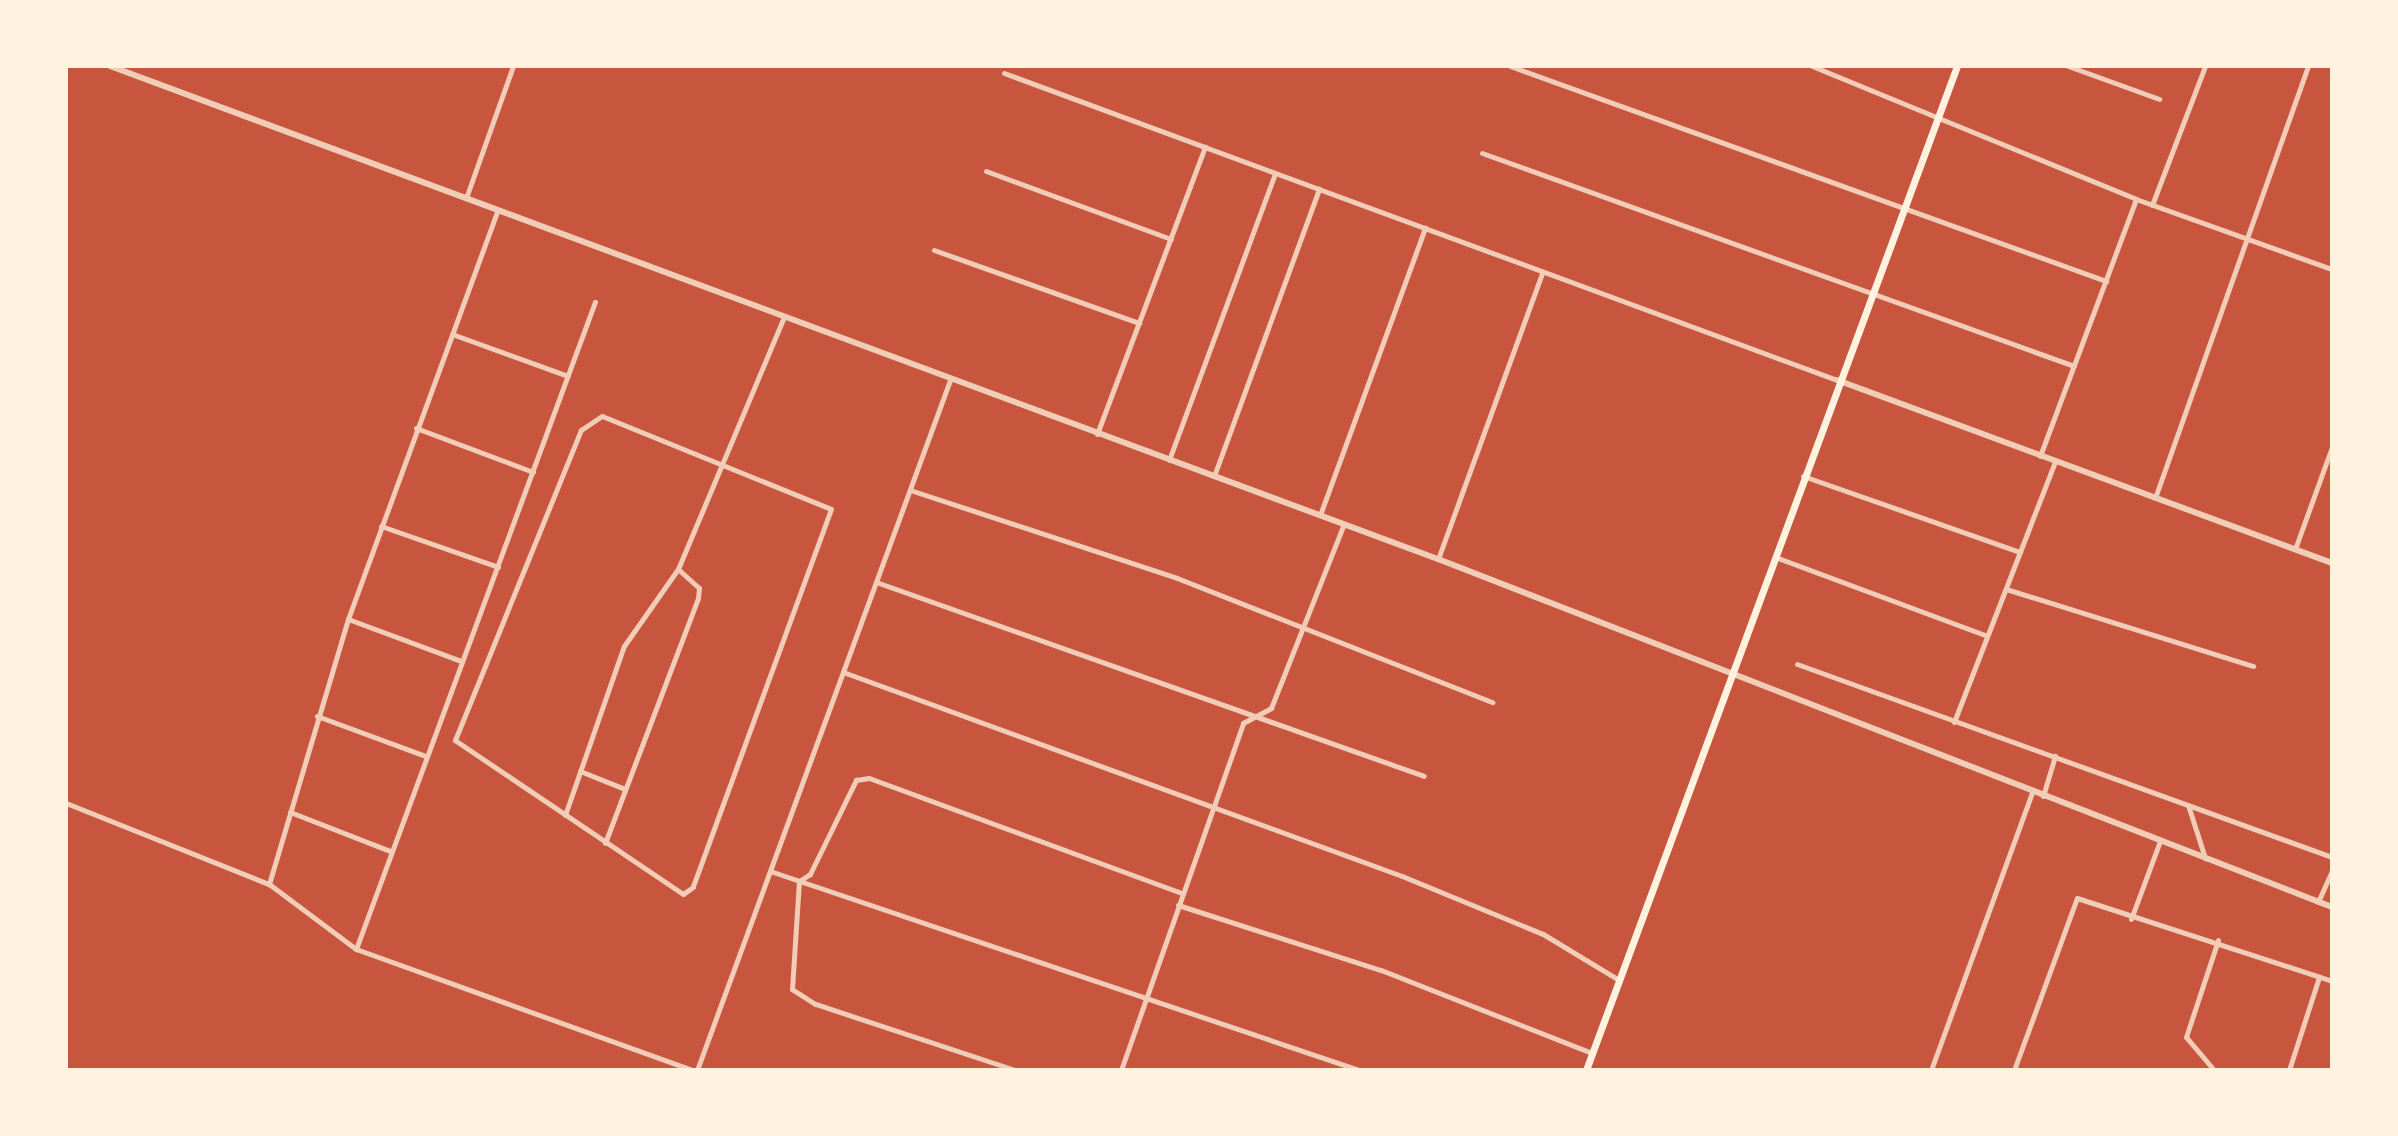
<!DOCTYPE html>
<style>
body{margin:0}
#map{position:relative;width:2398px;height:1136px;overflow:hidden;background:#c8553d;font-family:"PT Sans",sans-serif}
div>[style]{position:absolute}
.minor>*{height:5px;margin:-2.5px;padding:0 2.5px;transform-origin:2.5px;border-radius:2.5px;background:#f1ccb7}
.tertiary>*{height:6px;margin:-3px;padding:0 3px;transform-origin:3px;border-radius:3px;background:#f1ccb7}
.secondary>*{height:7px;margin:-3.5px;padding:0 3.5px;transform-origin:3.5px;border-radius:3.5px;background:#fff3e0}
span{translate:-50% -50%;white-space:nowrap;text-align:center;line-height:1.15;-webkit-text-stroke:5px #fff3e0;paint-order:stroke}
.frame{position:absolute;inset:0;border:68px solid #fff3e0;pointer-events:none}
</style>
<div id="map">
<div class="minor">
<i style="left:1510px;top:66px;width:634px;rotate:19.84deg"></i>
<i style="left:1812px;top:66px;width:350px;rotate:22.3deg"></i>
<i style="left:2136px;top:199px;width:208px;rotate:19.7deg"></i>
<i style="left:2068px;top:66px;width:97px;rotate:19.9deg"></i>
<i style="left:1004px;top:73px;width:888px;rotate:20.23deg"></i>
<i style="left:1482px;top:153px;width:629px;rotate:19.79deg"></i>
<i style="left:986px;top:171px;width:197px;rotate:20.2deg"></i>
<i style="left:466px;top:198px;width:140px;rotate:-70.4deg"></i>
<i style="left:2152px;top:205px;width:149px;rotate:-69.1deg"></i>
<i style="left:934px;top:250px;width:218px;rotate:19.6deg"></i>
<i style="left:452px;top:334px;width:123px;rotate:19.9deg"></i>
<i style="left:602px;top:416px;width:247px;rotate:22.1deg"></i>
<i style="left:831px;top:509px;width:402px;rotate:110.1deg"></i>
<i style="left:693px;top:887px;width:12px;rotate:145deg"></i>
<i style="left:683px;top:894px;width:275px;rotate:-146deg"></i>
<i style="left:455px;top:740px;width:335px;rotate:-67.9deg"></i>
<i style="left:581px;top:430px;width:25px;rotate:-34deg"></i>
<i style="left:416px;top:428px;width:125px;rotate:20.6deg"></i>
<i style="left:1097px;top:434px;width:307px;rotate:-69.4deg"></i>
<i style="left:2040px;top:456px;width:274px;rotate:-69.5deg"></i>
<i style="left:1169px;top:460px;width:306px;rotate:-69.7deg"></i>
<i style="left:1214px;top:476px;width:306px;rotate:-69.9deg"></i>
<i style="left:1803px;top:476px;width:230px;rotate:19.3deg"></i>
<i style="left:910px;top:490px;width:281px;rotate:18.2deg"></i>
<i style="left:1177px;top:578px;width:339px;rotate:21.5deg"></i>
<i style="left:2155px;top:498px;width:458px;rotate:-70.5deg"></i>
<i style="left:1320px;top:515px;width:306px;rotate:-69.9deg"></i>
<i style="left:381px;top:526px;width:124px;rotate:19.3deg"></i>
<i style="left:2295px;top:549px;width:109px;rotate:-70.1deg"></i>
<i style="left:1775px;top:557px;width:226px;rotate:20.4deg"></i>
<i style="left:1438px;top:559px;width:304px;rotate:-70deg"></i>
<i style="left:876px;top:582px;width:581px;rotate:19.49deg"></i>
<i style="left:2006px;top:589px;width:259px;rotate:17.3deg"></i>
<i style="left:348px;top:619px;width:121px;rotate:20.4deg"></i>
<i style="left:1797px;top:664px;width:569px;rotate:19.84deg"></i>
<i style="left:843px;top:672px;width:595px;rotate:20.05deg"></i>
<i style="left:1402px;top:876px;width:152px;rotate:22.4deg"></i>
<i style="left:1543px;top:934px;width:89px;rotate:31.2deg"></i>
<i style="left:317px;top:716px;width:116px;rotate:20.2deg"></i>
<i style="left:1954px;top:722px;width:279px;rotate:-68.8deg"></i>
<i style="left:580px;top:771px;width:48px;rotate:21.8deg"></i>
<i style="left:2043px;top:796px;width:42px;rotate:-73.3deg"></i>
<i style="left:66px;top:803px;width:219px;rotate:21.8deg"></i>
<i style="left:269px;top:884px;width:109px;rotate:36.8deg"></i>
<i style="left:356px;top:949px;width:357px;rotate:19.8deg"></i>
<i style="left:2188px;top:805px;width:56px;rotate:72.2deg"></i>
<i style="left:290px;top:812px;width:107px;rotate:21.3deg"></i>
<i style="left:565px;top:815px;width:179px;rotate:-70.8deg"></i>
<i style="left:624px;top:646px;width:94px;rotate:-55deg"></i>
<i style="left:678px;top:569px;width:273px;rotate:-67.2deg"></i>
<i style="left:605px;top:843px;width:262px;rotate:-69.2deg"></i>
<i style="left:698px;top:598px;width:10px;rotate:-84deg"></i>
<i style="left:699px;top:588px;width:28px;rotate:-138deg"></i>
<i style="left:770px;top:871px;width:622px;rotate:18.67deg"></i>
<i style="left:269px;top:884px;width:277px;rotate:-73.4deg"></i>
<i style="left:348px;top:619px;width:436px;rotate:-69.9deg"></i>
<i style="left:2318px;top:902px;width:35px;rotate:-66deg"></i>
<i style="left:1178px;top:905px;width:213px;rotate:17.8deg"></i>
<i style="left:1381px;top:970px;width:227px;rotate:21.5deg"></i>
<i style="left:2131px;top:919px;width:83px;rotate:-69.6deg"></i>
<i style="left:356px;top:949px;width:690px;rotate:-69.73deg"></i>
<i style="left:697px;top:1070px;width:735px;rotate:-69.86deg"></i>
<i style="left:1015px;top:1070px;width:211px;rotate:-161.7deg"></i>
<i style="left:815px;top:1004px;width:27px;rotate:-147deg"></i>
<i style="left:792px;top:989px;width:108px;rotate:-86.3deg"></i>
<i style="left:799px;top:881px;width:13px;rotate:-32deg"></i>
<i style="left:810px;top:874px;width:105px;rotate:-63.9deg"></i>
<i style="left:856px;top:780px;width:13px;rotate:-9deg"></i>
<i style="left:869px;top:778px;width:333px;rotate:20.2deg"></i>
<i style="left:1121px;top:1070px;width:368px;rotate:-70.6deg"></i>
<i style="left:1243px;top:723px;width:32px;rotate:-28deg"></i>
<i style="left:1271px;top:708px;width:198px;rotate:-68.4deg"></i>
<i style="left:1931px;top:1070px;width:296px;rotate:-70deg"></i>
<i style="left:2014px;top:1070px;width:183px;rotate:-69.9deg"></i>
<i style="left:2077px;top:898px;width:268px;rotate:18deg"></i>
<i style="left:2214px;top:1070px;width:43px;rotate:-130.3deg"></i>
<i style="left:2186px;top:1037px;width:102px;rotate:-71.7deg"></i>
<i style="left:2289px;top:1070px;width:98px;rotate:-72.1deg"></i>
</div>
<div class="tertiary">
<i style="left:110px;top:66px;width:1417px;rotate:20.37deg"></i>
<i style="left:1438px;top:559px;width:959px;rotate:21.27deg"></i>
<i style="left:1837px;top:380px;width:528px;rotate:20.29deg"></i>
</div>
<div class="secondary">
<i style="left:1586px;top:1070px;width:1070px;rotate:-69.72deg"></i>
</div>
<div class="frame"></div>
</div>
